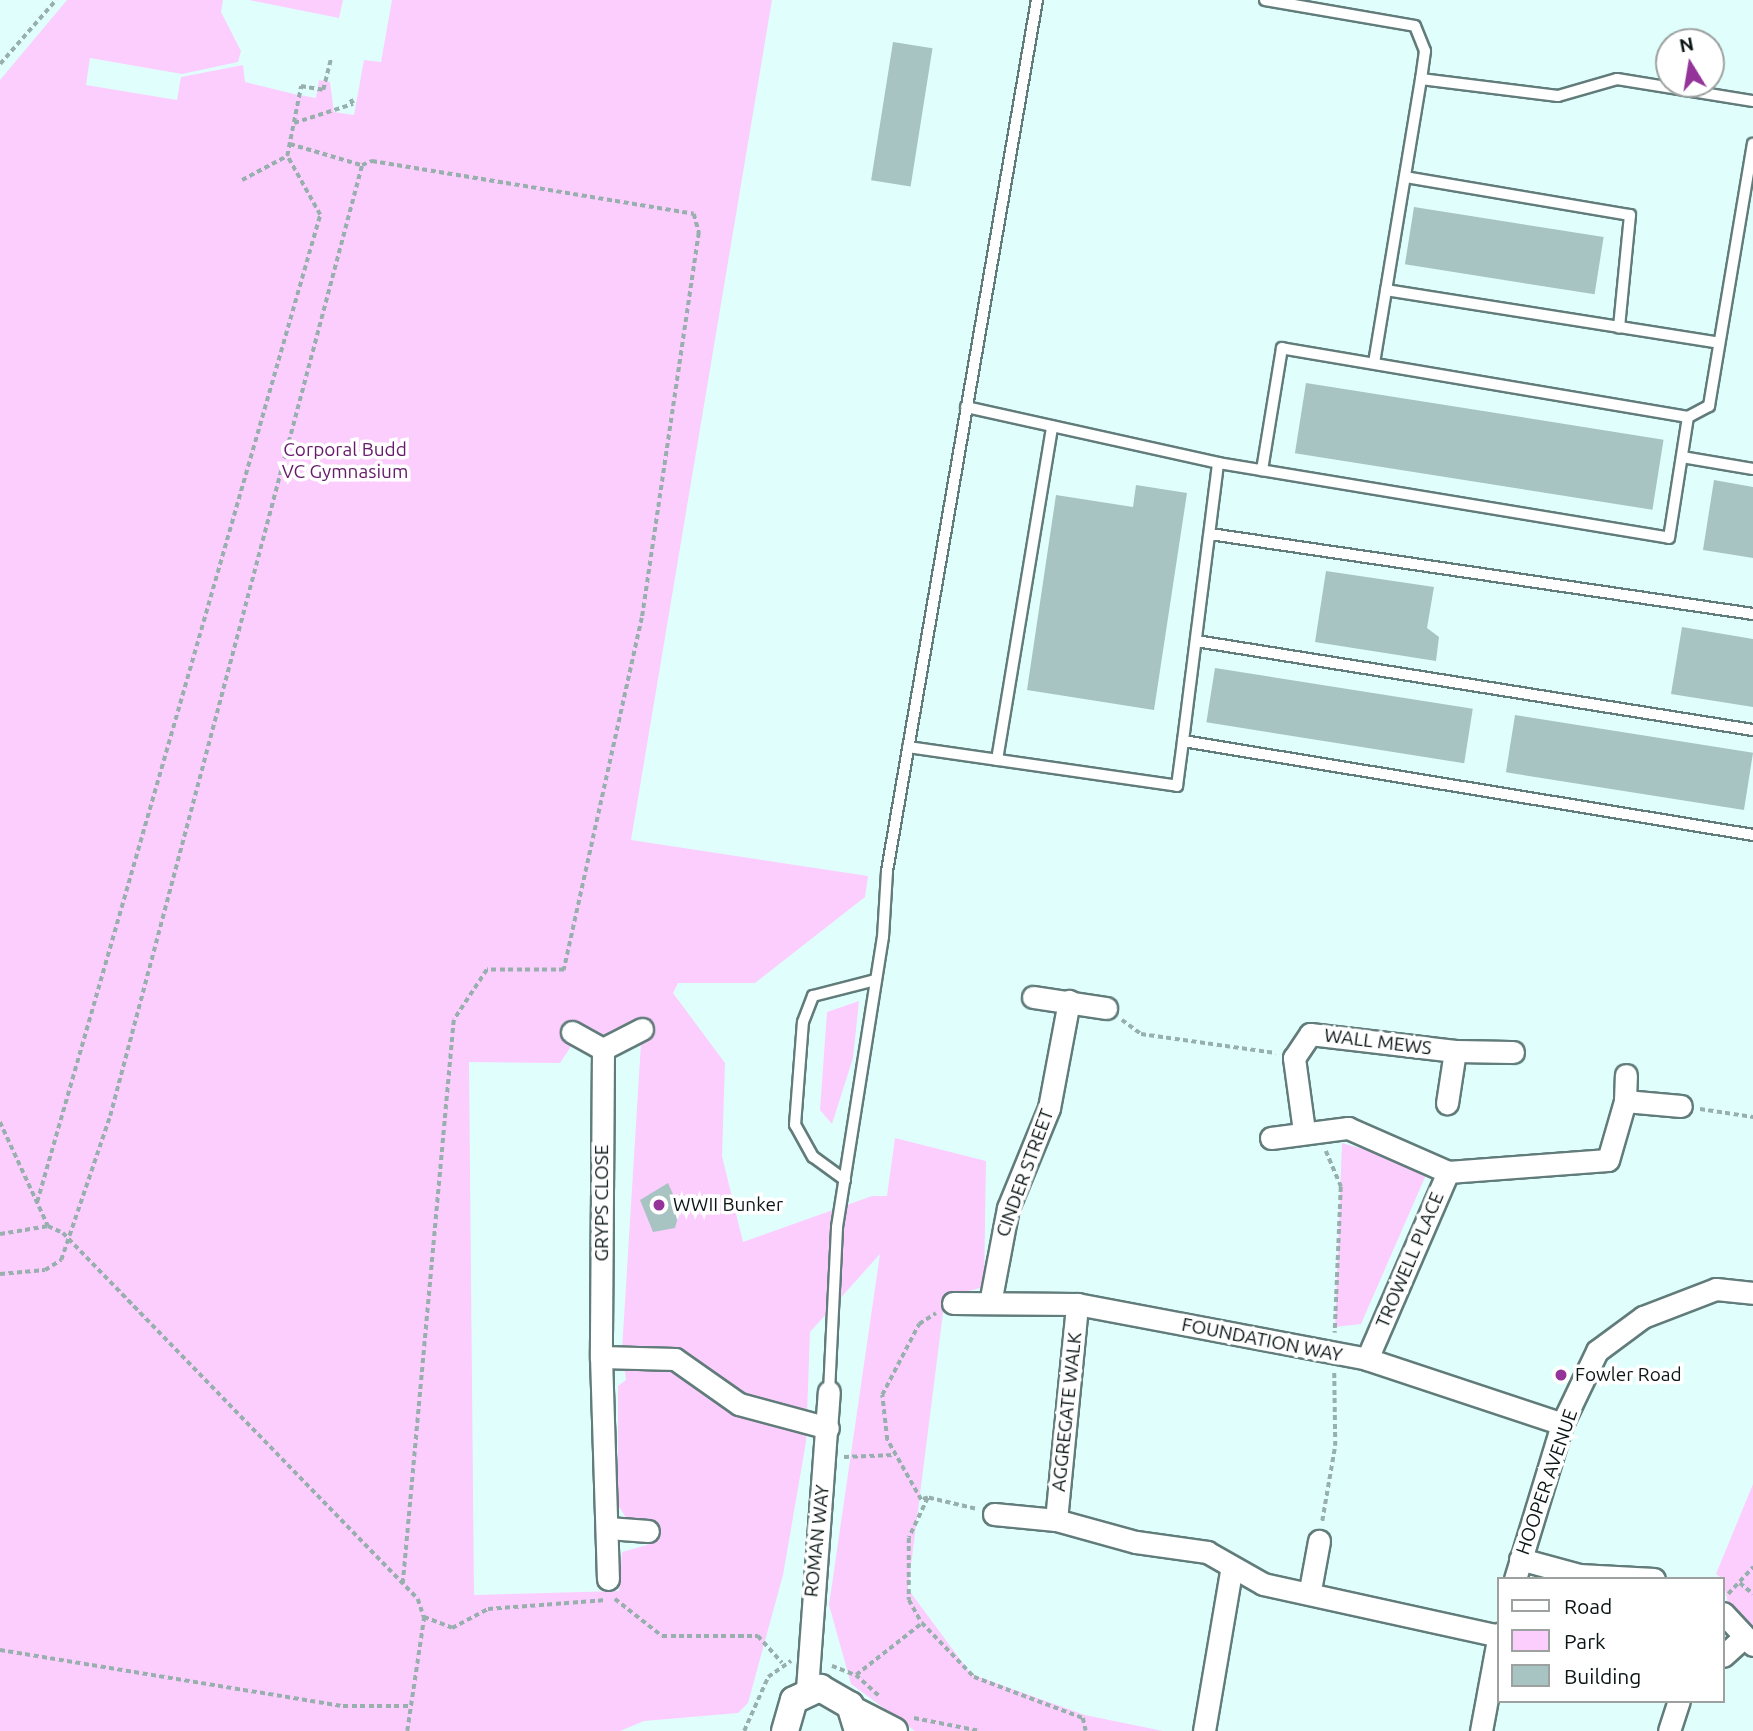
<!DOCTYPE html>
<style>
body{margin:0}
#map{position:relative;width:1753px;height:1731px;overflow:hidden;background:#e0fffc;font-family:Ubuntu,sans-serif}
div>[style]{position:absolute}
.green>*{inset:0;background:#fccefe}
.building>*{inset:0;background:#a7c4c2;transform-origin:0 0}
.path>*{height:3.5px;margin-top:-1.75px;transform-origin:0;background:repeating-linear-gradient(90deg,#97afad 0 5px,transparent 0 8.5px)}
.roads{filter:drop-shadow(2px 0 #617c7a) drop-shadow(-2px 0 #617c7a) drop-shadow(0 2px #617c7a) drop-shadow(0 -2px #617c7a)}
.service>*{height:10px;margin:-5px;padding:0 5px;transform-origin:5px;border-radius:5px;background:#fff}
.minor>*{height:21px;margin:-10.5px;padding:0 10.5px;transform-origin:10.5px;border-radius:10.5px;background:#fff}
.tertiary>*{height:26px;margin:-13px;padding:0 13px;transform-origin:13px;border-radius:13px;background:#fff}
.dots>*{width:19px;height:19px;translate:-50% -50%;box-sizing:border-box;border:4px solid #fff;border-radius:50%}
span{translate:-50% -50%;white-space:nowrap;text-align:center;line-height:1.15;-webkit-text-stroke:7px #fff;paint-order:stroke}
.park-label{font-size:19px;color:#651b6a}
.street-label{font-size:19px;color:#0b1615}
.poi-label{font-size:19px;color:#0b1615}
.left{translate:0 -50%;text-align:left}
.legend{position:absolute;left:1497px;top:1577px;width:228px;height:126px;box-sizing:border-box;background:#fff;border:2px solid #9da2a1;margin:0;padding:9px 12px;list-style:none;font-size:21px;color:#0b1615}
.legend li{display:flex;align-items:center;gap:14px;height:35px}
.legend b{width:35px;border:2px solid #9da2a1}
.north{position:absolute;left:1655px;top:28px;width:70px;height:70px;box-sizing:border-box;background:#fff;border:2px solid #9da2a1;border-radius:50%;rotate:349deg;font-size:19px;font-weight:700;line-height:28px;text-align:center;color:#0b1615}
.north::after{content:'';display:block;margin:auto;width:24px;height:32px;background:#94339a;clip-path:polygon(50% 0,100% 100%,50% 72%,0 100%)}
</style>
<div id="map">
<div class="green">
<i style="clip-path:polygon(evenodd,67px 0,223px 0,221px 12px,241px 51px,238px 62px,182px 74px,90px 58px,86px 85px,177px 100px,181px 77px,243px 65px,245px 82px,294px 94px,316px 98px,319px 80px,330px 82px,334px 112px,354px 115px,364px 60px,381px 62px,392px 0,772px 0,631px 840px,868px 876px,865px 897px,755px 983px,678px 983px,673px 993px,725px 1063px,722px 1156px,743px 1242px,872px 1196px,887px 1196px,895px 1138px,986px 1161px,984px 1287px,945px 1297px,908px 1589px,971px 1674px,1085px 1715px,1163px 1731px,915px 1731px,851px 1684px,829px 1605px,880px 1254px,810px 1332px,806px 1442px,783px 1575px,748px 1703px,738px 1713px,644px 1721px,620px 1731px,0 1731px,0 80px,67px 0,642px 1027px,622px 1350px,626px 1380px,618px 1386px,618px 1505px,630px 1524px,645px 1527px,647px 1545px,622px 1552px,619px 1591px,474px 1595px,469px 1062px,560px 1063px,580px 1033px,620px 1043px,642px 1027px)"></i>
<i style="clip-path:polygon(249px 0,343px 0,339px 18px)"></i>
<i style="clip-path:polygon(859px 1001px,853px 1058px,832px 1124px,820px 1110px,827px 1012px)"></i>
<i style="clip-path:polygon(1342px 1143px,1429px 1168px,1361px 1324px,1335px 1327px)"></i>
<i style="clip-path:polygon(1753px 1484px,1753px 1631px,1728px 1604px,1723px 1579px,1716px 1574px)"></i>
</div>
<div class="building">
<i style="left:893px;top:42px;width:40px;height:140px;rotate:9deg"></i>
<i style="left:1414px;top:207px;width:192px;height:58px;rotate:9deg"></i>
<i style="left:1306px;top:383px;width:362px;height:71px;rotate:9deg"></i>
<i style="clip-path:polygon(1714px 480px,1753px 487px,1753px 558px,1703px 550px)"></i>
<i style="clip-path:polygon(1136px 485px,1187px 493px,1154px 710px,1027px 690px,1056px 495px,1133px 507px)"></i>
<i style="clip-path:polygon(1326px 571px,1434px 587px,1427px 628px,1439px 637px,1436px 661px,1315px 642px)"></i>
<i style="clip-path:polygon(1682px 627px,1753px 639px,1753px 707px,1671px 694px)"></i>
<i style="left:1215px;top:668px;width:261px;height:55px;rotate:9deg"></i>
<i style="left:1515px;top:715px;width:241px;height:58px;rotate:9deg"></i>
<i style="clip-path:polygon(668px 1183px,680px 1210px,675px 1228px,653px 1232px,640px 1200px)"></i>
</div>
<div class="path">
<i style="left:0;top:64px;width:85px;rotate:-48.8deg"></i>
<i style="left:294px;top:123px;width:62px;rotate:-17.9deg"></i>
<i style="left:353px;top:104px;width:8px;rotate:-120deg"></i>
<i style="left:290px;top:144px;width:74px;rotate:16.5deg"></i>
<i style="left:242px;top:180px;width:51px;rotate:-28.1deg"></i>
<i style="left:287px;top:156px;width:71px;rotate:-78.7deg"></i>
<i style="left:301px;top:86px;width:22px;rotate:10deg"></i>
<i style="left:323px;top:90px;width:32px;rotate:-76deg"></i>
<i style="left:1122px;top:1020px;width:24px;rotate:36deg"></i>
<i style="left:1141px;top:1034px;width:136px;rotate:8deg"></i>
<i style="left:1700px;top:1109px;width:54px;rotate:8.6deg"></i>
<i style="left:0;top:1122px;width:115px;rotate:65.2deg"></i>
<i style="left:48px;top:1226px;width:17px;rotate:25deg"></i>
<i style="left:63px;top:1233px;width:510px;rotate:45.87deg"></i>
<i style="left:418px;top:1599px;width:19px;rotate:72deg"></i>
<i style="left:424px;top:1617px;width:30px;rotate:21deg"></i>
<i style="left:452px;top:1628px;width:41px;rotate:-27.8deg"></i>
<i style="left:488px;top:1609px;width:119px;rotate:-4.3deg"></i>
<i style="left:1326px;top:1151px;width:39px;rotate:67deg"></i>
<i style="left:1341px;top:1187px;width:146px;rotate:92.4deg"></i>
<i style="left:37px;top:1202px;width:1027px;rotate:-74deg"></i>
<i style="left:320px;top:215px;width:68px;rotate:-119.2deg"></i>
<i style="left:0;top:1234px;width:49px;rotate:-9.5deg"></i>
<i style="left:0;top:1274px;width:45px;rotate:-5.1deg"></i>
<i style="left:45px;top:1270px;width:19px;rotate:-32deg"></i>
<i style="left:61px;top:1260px;width:152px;rotate:-71.2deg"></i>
<i style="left:110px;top:1116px;width:984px;rotate:-75.16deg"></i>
<i style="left:362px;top:165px;width:11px;rotate:-22deg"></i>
<i style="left:372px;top:161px;width:326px;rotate:9.3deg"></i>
<i style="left:694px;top:214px;width:20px;rotate:75deg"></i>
<i style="left:699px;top:233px;width:389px;rotate:98.4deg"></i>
<i style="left:642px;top:618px;width:361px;rotate:102.5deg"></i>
<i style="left:564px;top:970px;width:77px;rotate:180deg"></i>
<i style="left:487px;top:970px;width:60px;rotate:123.4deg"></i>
<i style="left:454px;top:1020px;width:566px;rotate:95.17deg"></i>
<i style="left:844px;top:1457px;width:50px;rotate:-2.3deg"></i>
<i style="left:928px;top:1498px;width:7px;rotate:164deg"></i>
<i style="left:921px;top:1500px;width:69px;rotate:-119.5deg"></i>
<i style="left:887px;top:1440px;width:45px;rotate:-96.3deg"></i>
<i style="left:882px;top:1395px;width:80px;rotate:-62.5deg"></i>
<i style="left:919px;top:1324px;width:20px;rotate:-33deg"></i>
<i style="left:975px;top:1509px;width:48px;rotate:-166.8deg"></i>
<i style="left:928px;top:1498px;width:44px;rotate:115.4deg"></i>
<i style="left:909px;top:1538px;width:62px;rotate:90deg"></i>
<i style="left:909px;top:1600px;width:26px;rotate:61deg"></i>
<i style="left:922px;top:1623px;width:75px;rotate:46.1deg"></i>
<i style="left:974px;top:1677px;width:116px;rotate:20.6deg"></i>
<i style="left:1083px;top:1718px;width:13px;rotate:77deg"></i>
<i style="left:1322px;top:1521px;width:76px;rotate:-80.2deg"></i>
<i style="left:1335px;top:1446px;width:74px;rotate:-90.8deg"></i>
<i style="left:1740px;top:1583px;width:17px;rotate:40deg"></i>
<i style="left:1728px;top:1594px;width:37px;rotate:-47deg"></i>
<i style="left:615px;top:1599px;width:60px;rotate:38.2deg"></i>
<i style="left:662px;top:1636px;width:96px"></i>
<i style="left:758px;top:1636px;width:36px;rotate:48deg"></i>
<i style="left:0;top:1650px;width:348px;rotate:9.3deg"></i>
<i style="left:343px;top:1706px;width:67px"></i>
<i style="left:832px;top:1666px;width:26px;rotate:21deg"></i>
<i style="left:856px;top:1675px;width:84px;rotate:-38.2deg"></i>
<i style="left:856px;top:1675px;width:31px;rotate:42deg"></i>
<i style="left:914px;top:1718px;width:67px;rotate:11.1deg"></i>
<i style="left:407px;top:1731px;width:115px;rotate:-81.5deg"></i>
<i style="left:744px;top:1731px;width:59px;rotate:-66deg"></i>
<i style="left:768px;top:1677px;width:28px;rotate:-35deg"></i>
</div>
<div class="roads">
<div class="service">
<i style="left:1265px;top:0;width:152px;rotate:9.8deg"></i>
<i style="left:1415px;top:26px;width:27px;rotate:68deg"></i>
<i style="left:1425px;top:51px;width:28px;rotate:98deg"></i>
<i style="left:1405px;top:177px;width:228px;rotate:9.6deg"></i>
<i style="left:1630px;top:215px;width:113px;rotate:95.6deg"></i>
<i style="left:1386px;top:290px;width:337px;rotate:9deg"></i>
<i style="left:1374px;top:363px;width:288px;rotate:-80.6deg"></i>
<i style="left:1421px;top:79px;width:138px;rotate:7.1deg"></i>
<i style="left:1558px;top:96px;width:61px;rotate:-16.1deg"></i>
<i style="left:1617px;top:79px;width:138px;rotate:9.2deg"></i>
<i style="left:966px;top:407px;width:258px;rotate:12.5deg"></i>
<i style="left:1218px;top:463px;width:457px;rotate:9.4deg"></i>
<i style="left:1669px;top:538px;width:122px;rotate:-81.1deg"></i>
<i style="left:1688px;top:417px;width:412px;rotate:-170.4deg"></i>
<i style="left:1282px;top:348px;width:124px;rotate:99.3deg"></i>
<i style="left:1688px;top:417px;width:24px;rotate:-28deg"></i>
<i style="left:1709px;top:406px;width:266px;rotate:-80.5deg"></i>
<i style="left:1682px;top:457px;width:72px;rotate:9.6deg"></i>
<i style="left:1210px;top:534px;width:549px;rotate:8.38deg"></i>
<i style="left:1196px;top:641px;width:564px;rotate:9.08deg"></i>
<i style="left:1183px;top:741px;width:280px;rotate:-82.8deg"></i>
<i style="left:908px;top:747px;width:272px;rotate:8.2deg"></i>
<i style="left:1177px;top:786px;width:45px;rotate:-82.4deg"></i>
<i style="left:1183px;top:741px;width:578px;rotate:9.36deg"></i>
<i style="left:997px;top:760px;width:338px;rotate:-80.6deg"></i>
<i style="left:845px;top:1180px;width:39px;rotate:-144deg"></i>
<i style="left:813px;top:1157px;width:37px;rotate:-119deg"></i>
<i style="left:795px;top:1125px;width:103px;rotate:-85.6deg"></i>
<i style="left:803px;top:1022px;width:28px;rotate:-69deg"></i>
<i style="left:813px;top:996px;width:65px;rotate:-14.3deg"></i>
<i style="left:829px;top:1392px;width:165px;rotate:-87.2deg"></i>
<i style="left:837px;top:1227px;width:294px;rotate:-81deg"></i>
<i style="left:883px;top:937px;width:66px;rotate:-86.5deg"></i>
<i style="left:887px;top:871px;width:884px;rotate:-80.23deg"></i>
</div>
<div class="minor">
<i style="left:1033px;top:997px;width:74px;rotate:8.6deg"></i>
<i style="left:642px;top:1029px;width:44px;rotate:152.9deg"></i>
<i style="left:603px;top:1049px;width:308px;rotate:90.4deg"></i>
<i style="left:601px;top:1357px;width:74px;rotate:1.5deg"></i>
<i style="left:675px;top:1359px;width:78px;rotate:35.1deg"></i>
<i style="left:739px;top:1404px;width:92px;rotate:15.1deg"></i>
<i style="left:572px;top:1032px;width:35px;rotate:29deg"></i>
<i style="left:1455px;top:1051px;width:58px;rotate:1deg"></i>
<i style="left:1625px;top:1101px;width:26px;rotate:-88deg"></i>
<i style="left:1304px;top:1131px;width:74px;rotate:-97.8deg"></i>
<i style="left:1294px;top:1058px;width:29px;rotate:-56deg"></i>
<i style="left:1310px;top:1034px;width:146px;rotate:6.7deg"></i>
<i style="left:1455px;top:1051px;width:53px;rotate:98.7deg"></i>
<i style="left:1271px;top:1138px;width:78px;rotate:-7.4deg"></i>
<i style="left:1348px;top:1128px;width:109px;rotate:23.7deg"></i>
<i style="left:953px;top:1303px;width:124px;rotate:0.5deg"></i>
<i style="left:1077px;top:1304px;width:295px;rotate:10.7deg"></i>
<i style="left:1367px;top:1359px;width:206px;rotate:18.4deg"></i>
<i style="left:990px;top:1303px;width:97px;rotate:-79.3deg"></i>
<i style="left:1008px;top:1208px;width:108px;rotate:-67.7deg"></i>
<i style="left:1049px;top:1108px;width:109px;rotate:-79.4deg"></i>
<i style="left:601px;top:1357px;width:222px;rotate:88.2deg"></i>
<i style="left:1367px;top:1359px;width:204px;rotate:-66.6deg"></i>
<i style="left:1448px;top:1172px;width:160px;rotate:-4.3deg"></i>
<i style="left:1608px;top:1160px;width:61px;rotate:-73.9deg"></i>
<i style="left:1625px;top:1101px;width:56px;rotate:5.1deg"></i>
<i style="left:994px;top:1514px;width:62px;rotate:5.5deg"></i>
<i style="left:1056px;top:1520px;width:83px;rotate:15.4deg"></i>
<i style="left:1136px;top:1542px;width:72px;rotate:8deg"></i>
<i style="left:1207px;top:1552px;width:64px;rotate:29.7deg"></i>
<i style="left:1263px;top:1584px;width:242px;rotate:12.4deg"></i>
<i style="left:1056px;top:1520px;width:217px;rotate:-84.4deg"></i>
<i style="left:608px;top:1528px;width:40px;rotate:4.3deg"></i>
<i style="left:1520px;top:1559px;width:61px;rotate:15.2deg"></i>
<i style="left:1579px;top:1575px;width:75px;rotate:3.1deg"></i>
<i style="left:1515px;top:1579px;width:162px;rotate:-73.1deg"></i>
<i style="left:1562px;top:1424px;width:81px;rotate:-64.4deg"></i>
<i style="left:1597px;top:1351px;width:57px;rotate:-36.5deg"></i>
<i style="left:1643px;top:1317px;width:78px;rotate:-21deg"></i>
<i style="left:1716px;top:1289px;width:37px;rotate:6deg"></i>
<i style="left:1310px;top:1590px;width:50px;rotate:-79.6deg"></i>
<i style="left:1723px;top:1613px;width:44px;rotate:46.8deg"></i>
<i style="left:1723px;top:1656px;width:28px;rotate:-42deg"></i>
<i style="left:807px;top:1689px;width:298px;rotate:-85.8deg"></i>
<i style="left:1204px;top:1731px;width:162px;rotate:-80.4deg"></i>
<i style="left:1481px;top:1731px;width:99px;rotate:-79.5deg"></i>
<i style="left:1669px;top:1731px;width:32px;rotate:-72deg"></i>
</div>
<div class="tertiary">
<i style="left:853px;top:1710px;width:46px;rotate:27.1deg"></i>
<i style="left:785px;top:1731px;width:32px;rotate:-74deg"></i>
<i style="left:794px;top:1700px;width:29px;rotate:-25deg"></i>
<i style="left:820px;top:1688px;width:34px;rotate:30deg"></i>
<i style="left:850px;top:1705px;width:27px;rotate:73deg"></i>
</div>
</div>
<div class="dots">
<i style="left:659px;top:1205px;background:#94339a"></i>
<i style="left:1561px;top:1375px;background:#94339a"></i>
</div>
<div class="park-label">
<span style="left:345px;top:461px">Corporal Budd<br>VC Gymnasium</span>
</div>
<div class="street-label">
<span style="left:1378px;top:1042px;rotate:7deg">WALL MEWS</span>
<span style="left:1025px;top:1173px;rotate:-70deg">CINDER STREET</span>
<span style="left:602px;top:1203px;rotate:-90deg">GRYPS CLOSE</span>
<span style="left:1410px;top:1260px;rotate:-67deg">TROWELL PLACE</span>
<span style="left:1262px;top:1340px;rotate:11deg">FOUNDATION WAY</span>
<span style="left:1067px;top:1412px;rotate:-84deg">AGGREGATE WALK</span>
<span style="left:1547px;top:1482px;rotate:-71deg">HOOPER AVENUE</span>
<span style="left:817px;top:1541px;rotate:-84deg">ROMAN WAY</span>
</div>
<div class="poi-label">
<span class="left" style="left:673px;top:1205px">WWII Bunker</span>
<span class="left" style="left:1575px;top:1375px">Fowler Road</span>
</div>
<ul class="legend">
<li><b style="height:9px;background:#fff"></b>Road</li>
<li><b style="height:19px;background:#fccefe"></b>Park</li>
<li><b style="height:19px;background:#a7c4c2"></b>Building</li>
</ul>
<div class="north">N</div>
</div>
